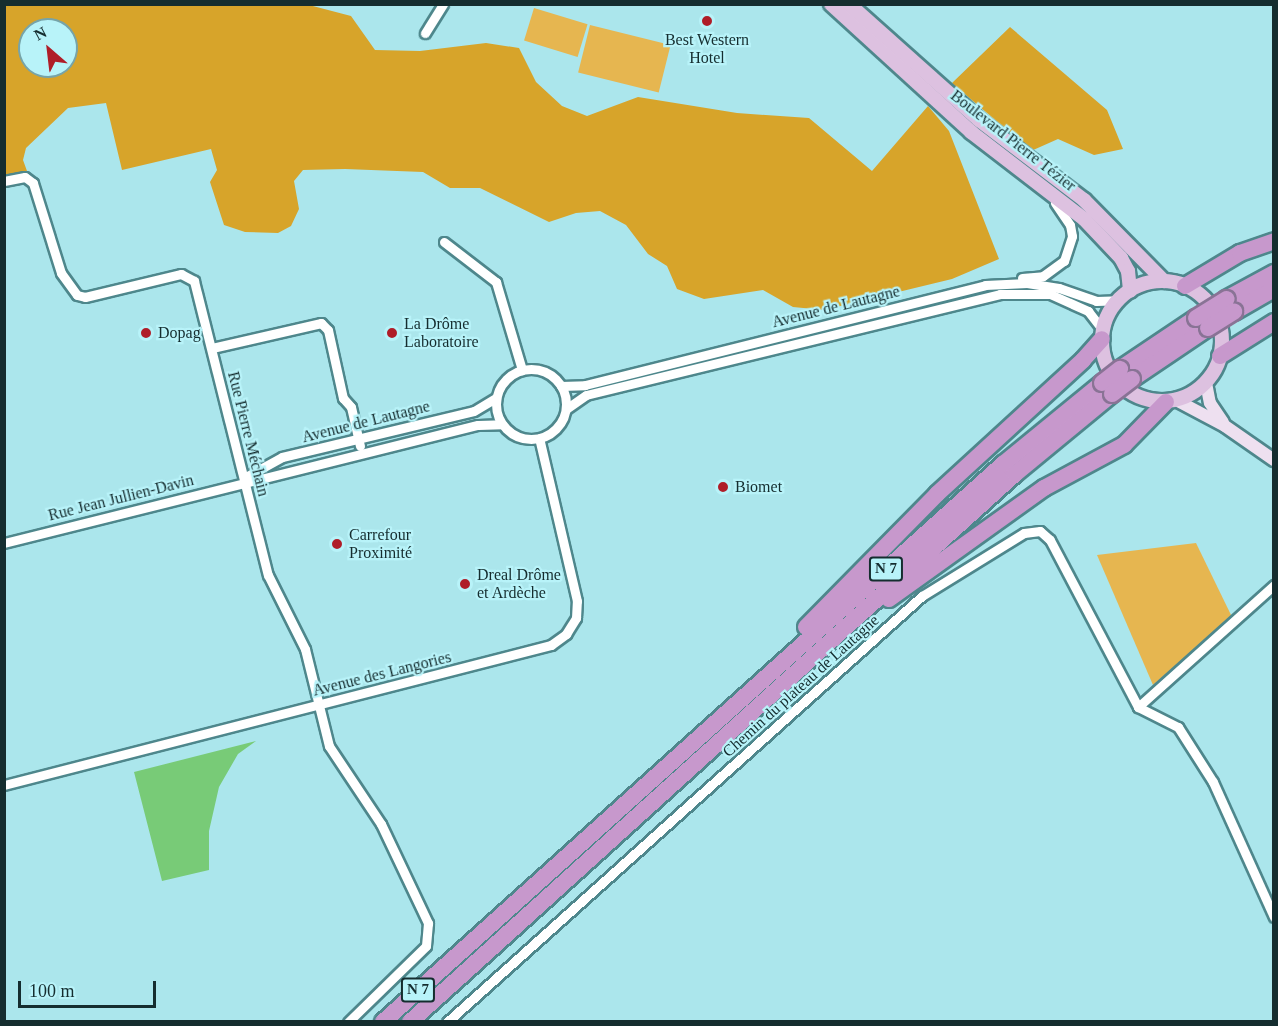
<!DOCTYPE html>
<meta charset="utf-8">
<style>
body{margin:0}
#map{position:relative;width:1278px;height:1026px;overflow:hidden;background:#abe6ec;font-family:"Times New Roman",serif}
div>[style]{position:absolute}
.green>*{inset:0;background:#e6b650;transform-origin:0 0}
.forest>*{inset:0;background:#d7a42a}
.water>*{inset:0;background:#78cb77}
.roads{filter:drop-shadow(2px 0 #4e878c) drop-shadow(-2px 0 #4e878c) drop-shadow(0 2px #4e878c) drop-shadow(0 -2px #4e878c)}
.street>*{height:9px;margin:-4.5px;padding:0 4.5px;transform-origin:4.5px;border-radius:4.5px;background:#fff}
.street>.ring{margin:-4.5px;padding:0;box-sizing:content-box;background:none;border:9px solid #fff;border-radius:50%}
.secondary>*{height:12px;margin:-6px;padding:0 6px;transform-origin:6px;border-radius:6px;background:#eee0f0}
.primary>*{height:14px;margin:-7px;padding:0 7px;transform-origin:7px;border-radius:7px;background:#ddc1e0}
.primary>.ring{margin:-7px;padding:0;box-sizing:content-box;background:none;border:14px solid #ddc1e0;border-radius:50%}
.highway>*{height:16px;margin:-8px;padding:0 8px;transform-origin:8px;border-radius:8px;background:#c798cc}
.bridges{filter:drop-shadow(2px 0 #897395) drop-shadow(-2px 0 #897395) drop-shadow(0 2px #897395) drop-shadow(0 -2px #897395)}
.highway-bridge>*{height:16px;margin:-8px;padding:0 8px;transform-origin:8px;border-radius:8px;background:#c798cc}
.dots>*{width:16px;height:16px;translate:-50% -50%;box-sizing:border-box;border:3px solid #b8f3f9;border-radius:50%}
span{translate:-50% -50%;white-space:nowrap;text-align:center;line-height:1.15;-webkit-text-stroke:4.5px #b8f3f9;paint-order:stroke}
.shield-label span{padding:2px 4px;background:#b8f3f9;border:2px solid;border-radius:4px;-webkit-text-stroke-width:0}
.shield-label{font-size:15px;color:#152d2f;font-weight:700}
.poi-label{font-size:16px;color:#152d2f}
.left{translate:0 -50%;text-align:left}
.street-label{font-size:16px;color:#152d2f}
.frame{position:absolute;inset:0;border:6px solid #152d2f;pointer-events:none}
.north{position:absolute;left:18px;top:18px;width:60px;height:60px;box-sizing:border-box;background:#b8f3f9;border:2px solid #77a4a8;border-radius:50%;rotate:332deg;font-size:16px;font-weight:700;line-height:24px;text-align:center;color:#152d2f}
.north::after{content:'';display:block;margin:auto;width:21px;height:27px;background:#af1d28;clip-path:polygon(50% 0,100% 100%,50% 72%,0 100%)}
.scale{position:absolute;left:18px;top:981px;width:138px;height:27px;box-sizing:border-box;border:3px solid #152d2f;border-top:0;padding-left:8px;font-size:18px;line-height:21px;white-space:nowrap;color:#152d2f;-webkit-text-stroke:4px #b8f3f9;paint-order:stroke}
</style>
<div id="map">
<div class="green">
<i style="left:534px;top:8px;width:56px;height:34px;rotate:17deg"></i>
<i style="left:590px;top:25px;width:83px;height:49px;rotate:14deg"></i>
<i style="clip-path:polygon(1196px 543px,1232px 617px,1153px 685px,1097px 555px)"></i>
</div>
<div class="forest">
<i style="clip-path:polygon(evenodd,5px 5px,309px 5px,351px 16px,375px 50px,420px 51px,486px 43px,519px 48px,536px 82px,562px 106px,587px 116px,638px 97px,737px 113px,809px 118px,872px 171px,928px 106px,949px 131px,999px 259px,952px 279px,824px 310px,793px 307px,763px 290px,704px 299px,677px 289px,667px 266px,648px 254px,626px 225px,600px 211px,576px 213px,549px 222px,480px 188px,450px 188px,423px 172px,345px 169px,303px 170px,294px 181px,299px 209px,291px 226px,278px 233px,245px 232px,224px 225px,210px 182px,217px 170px,211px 149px,122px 170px,106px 103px,68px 108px,26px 148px,23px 160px,27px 171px,5px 176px,5px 5px,30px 30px,66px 30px,66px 66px,30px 66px,30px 30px)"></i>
<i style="clip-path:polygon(1010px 27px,1107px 110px,1123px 149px,1094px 155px,1058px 139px,1031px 151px,952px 83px)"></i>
</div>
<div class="water">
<i style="clip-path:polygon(256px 741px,238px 754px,219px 787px,209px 831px,209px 870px,162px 881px,134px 772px)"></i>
</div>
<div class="roads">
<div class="street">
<i style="left:425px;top:33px;width:34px;rotate:-58deg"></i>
<i style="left:4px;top:181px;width:21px;rotate:-11deg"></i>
<i style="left:25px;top:177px;width:10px;rotate:37deg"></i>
<i style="left:33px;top:183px;width:94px;rotate:72.7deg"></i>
<i style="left:61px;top:273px;width:27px;rotate:54deg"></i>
<i style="left:77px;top:295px;width:8px;rotate:14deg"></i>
<i style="left:85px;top:297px;width:99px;rotate:-13.5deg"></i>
<i style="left:181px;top:274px;width:15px;rotate:28deg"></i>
<i style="left:194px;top:281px;width:303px;rotate:75.9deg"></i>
<i style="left:268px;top:575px;width:83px;rotate:63.4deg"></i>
<i style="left:305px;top:649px;width:100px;rotate:76.1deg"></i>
<i style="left:329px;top:746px;width:94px;rotate:56.3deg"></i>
<i style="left:381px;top:824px;width:110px;rotate:64.6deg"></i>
<i style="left:428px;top:923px;width:23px;rotate:95deg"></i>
<i style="left:426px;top:946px;width:109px;rotate:135.7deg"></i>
<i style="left:444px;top:242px;width:66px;rotate:37.6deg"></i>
<i style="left:496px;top:282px;width:92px;rotate:73.5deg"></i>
<i style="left:1022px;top:278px;width:21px;rotate:-5deg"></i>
<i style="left:1043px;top:276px;width:26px;rotate:-36deg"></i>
<i style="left:1064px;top:261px;width:26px;rotate:-72deg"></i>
<i style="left:1072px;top:236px;width:11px;rotate:-100deg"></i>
<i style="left:1070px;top:225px;width:27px;rotate:-124deg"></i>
<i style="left:212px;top:348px;width:112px;rotate:-12.9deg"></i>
<i style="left:321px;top:323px;width:10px;rotate:45deg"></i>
<i style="left:328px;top:330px;width:70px;rotate:77.6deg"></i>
<i style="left:343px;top:398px;width:12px;rotate:48deg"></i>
<i style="left:351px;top:407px;width:40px;rotate:77deg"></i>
<i class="ring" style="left:496px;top:369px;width:61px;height:61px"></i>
<i style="left:561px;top:386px;width:24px;rotate:-2deg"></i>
<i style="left:585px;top:385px;width:412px;rotate:-14deg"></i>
<i style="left:985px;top:285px;width:42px;rotate:-2.7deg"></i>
<i style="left:1027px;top:283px;width:32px;rotate:9deg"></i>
<i style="left:1059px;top:288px;width:39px;rotate:19deg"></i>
<i style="left:1096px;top:301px;width:23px;rotate:-2deg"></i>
<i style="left:566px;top:409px;width:24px;rotate:-35deg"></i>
<i style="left:586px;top:395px;width:426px;rotate:-13.7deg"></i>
<i style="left:1000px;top:294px;width:50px"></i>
<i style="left:1050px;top:294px;width:42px;rotate:24.1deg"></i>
<i style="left:1088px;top:311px;width:24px;rotate:52deg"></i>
<i style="left:244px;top:478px;width:43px;rotate:-28.9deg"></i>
<i style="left:282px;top:457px;width:197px;rotate:-13.5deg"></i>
<i style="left:474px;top:411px;width:26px;rotate:-31deg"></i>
<i style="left:4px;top:543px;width:488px;rotate:-14deg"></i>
<i style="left:478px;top:425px;width:24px;rotate:-2deg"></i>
<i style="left:1138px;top:707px;width:45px;rotate:26.6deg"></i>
<i style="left:1178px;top:727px;width:65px;rotate:57.5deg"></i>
<i style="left:1213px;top:782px;width:148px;rotate:65.7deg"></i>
<i style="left:1138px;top:707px;width:183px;rotate:-41.9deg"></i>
<i style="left:4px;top:785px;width:565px;rotate:-14.36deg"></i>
<i style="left:551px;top:645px;width:19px;rotate:-36deg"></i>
<i style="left:566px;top:634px;width:19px;rotate:-58deg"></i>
<i style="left:576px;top:618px;width:17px;rotate:-87deg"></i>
<i style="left:577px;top:601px;width:167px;rotate:-103.1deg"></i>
<i style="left:447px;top:1022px;width:638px;rotate:-41.89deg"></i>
<i style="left:922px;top:596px;width:120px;rotate:-31.7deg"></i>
<i style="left:1024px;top:533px;width:16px;rotate:-7deg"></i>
<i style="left:1040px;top:531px;width:13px;rotate:42deg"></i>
<i style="left:1050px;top:540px;width:189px;rotate:62.2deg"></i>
</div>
<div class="secondary">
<i style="left:1206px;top:383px;width:20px;rotate:79deg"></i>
<i style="left:1210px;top:403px;width:23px;rotate:56deg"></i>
<i style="left:1176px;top:400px;width:55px;rotate:28deg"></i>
<i style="left:1225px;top:426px;width:60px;rotate:34.8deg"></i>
</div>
<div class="primary">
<i style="left:831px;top:4px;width:190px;rotate:42.4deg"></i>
<i style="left:971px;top:132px;width:143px;rotate:37.6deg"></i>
<i style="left:1084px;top:219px;width:54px;rotate:46.5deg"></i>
<i style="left:1121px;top:258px;width:15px;rotate:62deg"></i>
<i style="left:1128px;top:271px;width:20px;rotate:84deg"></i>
<i style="left:849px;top:4px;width:174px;rotate:41.7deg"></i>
<i style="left:979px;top:120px;width:132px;rotate:37.3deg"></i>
<i style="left:1084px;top:200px;width:114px;rotate:45.4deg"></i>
<i class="ring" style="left:1102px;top:281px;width:106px;height:106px"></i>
</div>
<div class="highway">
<i style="left:1185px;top:286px;width:64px;rotate:-31deg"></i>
<i style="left:1240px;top:253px;width:36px;rotate:-19deg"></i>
<i style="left:1226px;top:299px;width:55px;rotate:-28.4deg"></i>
<i style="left:1234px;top:312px;width:46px;rotate:-29.9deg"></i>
<i style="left:1220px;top:356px;width:64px;rotate:-32.2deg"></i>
<i style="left:1120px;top:369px;width:92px;rotate:-33.9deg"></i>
<i style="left:1132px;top:379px;width:92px;rotate:-33.9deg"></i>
<i style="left:889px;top:599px;width:191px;rotate:-35.6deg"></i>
<i style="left:1044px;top:488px;width:91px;rotate:-28.3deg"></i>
<i style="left:1124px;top:445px;width:60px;rotate:-45.7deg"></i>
<i style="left:806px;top:627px;width:187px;rotate:-45.4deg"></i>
<i style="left:937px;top:494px;width:198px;rotate:-42.5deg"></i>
<i style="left:1083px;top:360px;width:28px;rotate:-48deg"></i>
<i style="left:383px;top:1022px;width:834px;rotate:-41.99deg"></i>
<i style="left:1003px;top:464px;width:128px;rotate:-39.3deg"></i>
<i style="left:410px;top:1022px;width:816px;rotate:-42.17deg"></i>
<i style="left:1015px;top:474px;width:126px;rotate:-39.5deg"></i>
</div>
</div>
<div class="bridges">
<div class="highway-bridge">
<i style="left:1196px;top:318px;width:36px;rotate:-32deg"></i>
<i style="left:1208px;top:328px;width:31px;rotate:-32deg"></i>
<i style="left:1102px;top:383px;width:23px;rotate:-38deg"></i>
<i style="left:1112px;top:394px;width:25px;rotate:-37deg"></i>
</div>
</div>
<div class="dots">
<i style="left:707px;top:21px;background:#af1d28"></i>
<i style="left:146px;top:333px;background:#af1d28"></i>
<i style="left:392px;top:333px;background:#af1d28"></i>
<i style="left:723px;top:487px;background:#af1d28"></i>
<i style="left:337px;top:544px;background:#af1d28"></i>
<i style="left:465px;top:584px;background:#af1d28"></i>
</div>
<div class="shield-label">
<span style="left:886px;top:569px">N 7</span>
<span style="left:418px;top:990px">N 7</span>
</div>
<div class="poi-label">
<span style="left:707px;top:49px">Best Western<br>Hotel</span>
<span class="left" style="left:404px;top:333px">La Drôme<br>Laboratoire</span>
<span class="left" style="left:158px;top:333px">Dopag</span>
<span class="left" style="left:735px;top:487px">Biomet</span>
<span class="left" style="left:349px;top:544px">Carrefour<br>Proximité</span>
<span class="left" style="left:477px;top:584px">Dreal Drôme<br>et Ardèche</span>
</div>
<div class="street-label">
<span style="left:1013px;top:141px;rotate:38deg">Boulevard Pierre Tézier</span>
<span style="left:836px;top:307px;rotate:-14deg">Avenue de Lautagne</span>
<span style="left:366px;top:422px;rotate:-14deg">Avenue de Lautagne</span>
<span style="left:248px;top:434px;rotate:76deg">Rue Pierre Méchain</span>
<span style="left:121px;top:498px;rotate:-14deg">Rue Jean Jullien-Davin</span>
<span style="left:382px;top:674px;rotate:-14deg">Avenue des Langories</span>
<span style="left:801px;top:686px;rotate:-42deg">Chemin du plateau de Lautagne</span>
</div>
<div class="frame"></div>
<div class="north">N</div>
<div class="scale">100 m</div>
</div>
